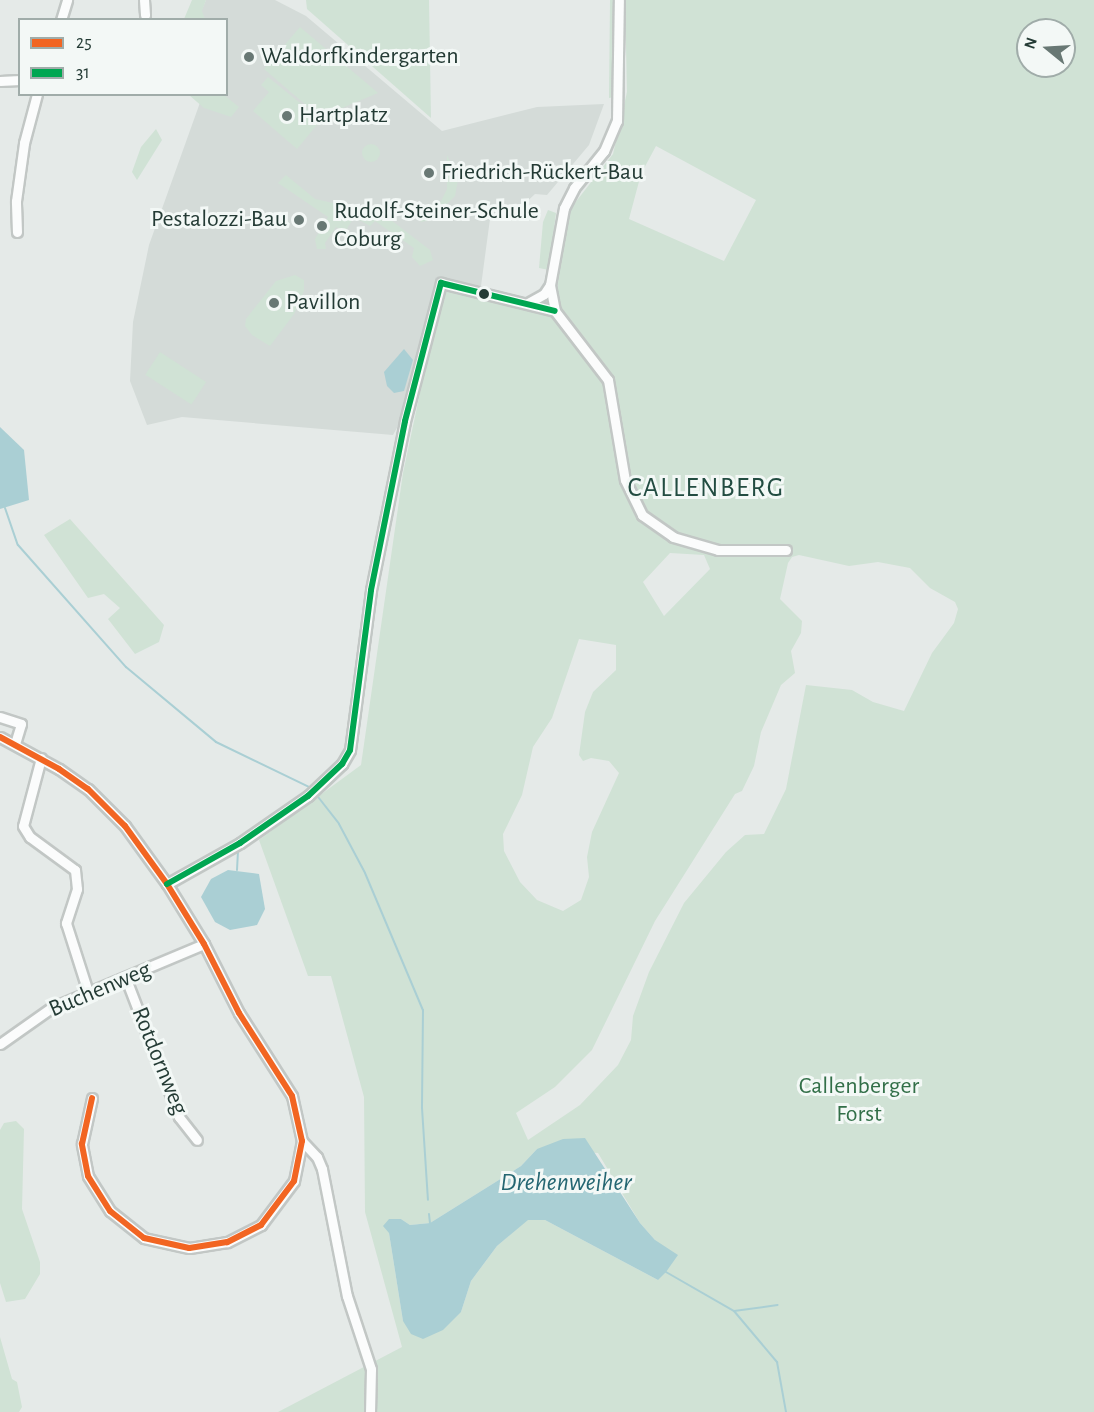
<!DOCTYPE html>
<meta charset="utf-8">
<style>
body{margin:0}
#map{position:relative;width:1094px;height:1412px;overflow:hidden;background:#e5eae8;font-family:"Alegreya Sans",sans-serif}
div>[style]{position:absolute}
.built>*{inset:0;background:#d4dbd8}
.green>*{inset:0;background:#d0e2d5;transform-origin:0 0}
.round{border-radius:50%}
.water>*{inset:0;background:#aacfd4}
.stream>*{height:2px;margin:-1px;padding:0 1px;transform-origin:1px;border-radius:1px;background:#aacfd4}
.roads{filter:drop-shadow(2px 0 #c2c7c5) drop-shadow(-2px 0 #c2c7c5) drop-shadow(0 2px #c2c7c5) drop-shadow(0 -2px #c2c7c5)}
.street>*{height:9px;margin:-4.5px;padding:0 4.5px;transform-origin:4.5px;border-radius:4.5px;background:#fbfcfc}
.bus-1>*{height:6px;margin:-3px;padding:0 3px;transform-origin:3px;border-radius:3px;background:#f26522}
.bus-2>*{height:6px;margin:-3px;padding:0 3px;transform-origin:3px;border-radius:3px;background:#00a651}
.dots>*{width:16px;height:16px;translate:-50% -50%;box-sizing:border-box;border:3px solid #f3f8f6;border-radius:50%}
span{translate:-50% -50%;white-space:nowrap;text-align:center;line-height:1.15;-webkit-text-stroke:6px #f3f8f6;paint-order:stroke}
.poi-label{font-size:24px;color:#243b35}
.left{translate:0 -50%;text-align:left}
.right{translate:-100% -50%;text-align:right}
.street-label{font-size:24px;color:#243b35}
.park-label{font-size:24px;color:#326f48}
.water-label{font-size:26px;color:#246672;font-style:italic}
.quarter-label{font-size:27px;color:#224c41;letter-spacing:1.5px}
.legend{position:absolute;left:18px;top:18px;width:210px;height:78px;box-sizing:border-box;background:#f3f8f6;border:2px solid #a0aca9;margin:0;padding:8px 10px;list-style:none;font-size:18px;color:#243b35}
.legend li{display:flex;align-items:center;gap:12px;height:30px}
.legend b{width:30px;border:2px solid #a0aca9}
.north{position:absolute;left:1016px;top:18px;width:60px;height:60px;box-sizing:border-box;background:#f3f8f6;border:2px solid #a0aca9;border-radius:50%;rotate:288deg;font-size:16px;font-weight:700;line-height:24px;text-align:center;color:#243b35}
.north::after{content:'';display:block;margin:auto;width:21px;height:27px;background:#687874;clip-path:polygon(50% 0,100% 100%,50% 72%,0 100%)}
</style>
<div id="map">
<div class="built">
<i style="clip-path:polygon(206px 0,275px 0,306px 16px,442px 131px,537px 107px,604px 104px,589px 145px,547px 195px,535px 194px,519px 209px,490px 219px,481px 286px,437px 277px,404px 415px,393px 435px,182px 417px,147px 425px,130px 381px,133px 322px,149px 245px,202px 97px,226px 94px,226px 20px,198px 19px)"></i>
</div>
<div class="green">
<i style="clip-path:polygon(192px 0,206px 0,202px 11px,205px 19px,184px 19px)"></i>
<i style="clip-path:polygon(306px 0,429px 0,431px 118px,307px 9px)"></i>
<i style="clip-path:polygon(610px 0,615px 0,615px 97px,609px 98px)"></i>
<i style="clip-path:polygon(evenodd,625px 0,1094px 0,1094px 1412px,278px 1412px,402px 1347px,365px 1212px,364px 1097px,331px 976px,308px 976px,259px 840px,361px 765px,403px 473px,441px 294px,451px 289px,546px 311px,557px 304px,560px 245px,571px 208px,613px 154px,627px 92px,625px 0,1028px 30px,1064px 30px,1064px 66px,1028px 66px,1028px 30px,625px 0,656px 146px,756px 200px,724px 261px,629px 219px,641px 174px,656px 146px,625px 0,670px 553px,704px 555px,710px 569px,664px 616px,643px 582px,670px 553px,625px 0,799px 555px,849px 566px,878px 562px,910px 568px,930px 588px,955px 602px,958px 609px,954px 623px,932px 653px,904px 711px,873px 702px,852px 690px,806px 685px,786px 789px,764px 834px,745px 835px,726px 852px,684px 903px,649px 972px,633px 1016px,631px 1040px,618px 1065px,580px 1105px,528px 1140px,516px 1113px,555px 1087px,592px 1050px,655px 921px,735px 794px,742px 791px,754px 766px,761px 732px,781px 685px,795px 673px,791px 651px,801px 633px,802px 621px,780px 599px,788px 563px,792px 557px,799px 555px,625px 0,579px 639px,616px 645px,616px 670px,593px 692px,585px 712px,579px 755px,583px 761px,591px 758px,609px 761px,619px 773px,592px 832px,587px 857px,589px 877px,581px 900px,563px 911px,537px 900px,520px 882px,504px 851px,503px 834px,522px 795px,533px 747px,552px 718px,579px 639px,625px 0,537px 1149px,598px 1153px,640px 1223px,655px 1240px,658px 1280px,545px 1220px,528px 1219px,497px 1246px,471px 1281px,461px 1312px,403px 1321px,389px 1233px,401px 1219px,410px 1225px,430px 1223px,521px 1166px,537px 1149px)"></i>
<i style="clip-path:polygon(300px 27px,364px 81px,378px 93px,342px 108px,328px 124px,264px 69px)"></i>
<i style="clip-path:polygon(268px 77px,321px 120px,297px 149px,253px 111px,269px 92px,261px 85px)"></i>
<i style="clip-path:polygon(189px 95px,224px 95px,239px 107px,231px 117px,204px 108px)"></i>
<i style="clip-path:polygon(156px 129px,162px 140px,137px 180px,132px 172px,141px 147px)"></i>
<i class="round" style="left:362px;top:144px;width:18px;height:18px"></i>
<i style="clip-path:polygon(447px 155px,458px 180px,455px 196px,431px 220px,421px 222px,419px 214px,441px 201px,447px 189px)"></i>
<i style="clip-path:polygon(286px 175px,315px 199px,383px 214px,430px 250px,433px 260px,420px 266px,412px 257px,414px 248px,375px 221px,370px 226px,354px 217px,345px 232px,336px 227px,325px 243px,326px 249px,317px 249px,315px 239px,328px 217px,278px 183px)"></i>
<i style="clip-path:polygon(548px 210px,556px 213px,549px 270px,539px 268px,543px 222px)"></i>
<i style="clip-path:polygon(295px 275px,304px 280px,304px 291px,294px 314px,270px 346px,252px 335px,245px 326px,246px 319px,276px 281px)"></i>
<i style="left:160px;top:352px;width:55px;height:27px;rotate:33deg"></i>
<i style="clip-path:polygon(70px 519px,164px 625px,159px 642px,135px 654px,108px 619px,120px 608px,104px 594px,88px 598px,44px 535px)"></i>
<i style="clip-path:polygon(16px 1121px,24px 1129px,22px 1209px,40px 1262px,40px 1274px,25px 1299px,6px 1302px,0 1283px,0 1130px,4px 1123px)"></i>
<i style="clip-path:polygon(0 1337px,12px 1379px,17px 1382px,22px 1407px,19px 1412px,0 1412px)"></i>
</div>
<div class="water">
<i style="clip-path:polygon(404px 349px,413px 360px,404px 391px,394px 393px,387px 386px,384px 372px)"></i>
<i style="clip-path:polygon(0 427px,24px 450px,29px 500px,0 509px)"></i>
<i style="clip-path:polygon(228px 870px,259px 874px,265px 909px,257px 925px,230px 930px,215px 922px,201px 897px,211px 879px)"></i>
<i style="clip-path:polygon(585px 1138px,640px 1223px,655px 1240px,678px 1255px,666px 1272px,658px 1280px,545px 1220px,528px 1220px,497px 1246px,471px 1281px,461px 1312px,443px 1330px,423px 1339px,411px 1334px,403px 1321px,389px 1233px,383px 1226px,389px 1219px,401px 1219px,410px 1225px,430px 1223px,521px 1166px,537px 1149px,563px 1139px)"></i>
</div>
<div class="stream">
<i style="left:5px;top:508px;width:39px;rotate:71deg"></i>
<i style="left:18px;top:545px;width:163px;rotate:48.5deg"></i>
<i style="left:126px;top:667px;width:117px;rotate:39.8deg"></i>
<i style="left:216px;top:742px;width:106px;rotate:25.8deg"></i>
<i style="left:315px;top:793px;width:39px;rotate:52deg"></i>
<i style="left:339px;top:824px;width:55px;rotate:62deg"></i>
<i style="left:365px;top:873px;width:149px;rotate:67.1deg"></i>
<i style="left:423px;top:1010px;width:98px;rotate:90.6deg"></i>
<i style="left:422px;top:1108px;width:92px;rotate:86.3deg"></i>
<i style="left:243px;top:847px;width:90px;rotate:-34.6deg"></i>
<i style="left:237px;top:870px;width:21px;rotate:-87deg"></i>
<i style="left:429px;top:1214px;width:9px;rotate:84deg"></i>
<i style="left:666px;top:1272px;width:78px;rotate:29.8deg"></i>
<i style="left:734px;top:1311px;width:67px;rotate:49.9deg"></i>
<i style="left:777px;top:1362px;width:51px;rotate:79.8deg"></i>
<i style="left:734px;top:1311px;width:44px;rotate:-7.8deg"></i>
</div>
<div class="roads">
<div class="street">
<i style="left:144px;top:0;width:15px;rotate:86deg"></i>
<i style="left:61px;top:20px;width:21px;rotate:-73deg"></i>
<i style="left:0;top:81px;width:20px;rotate:-3deg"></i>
<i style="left:17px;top:232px;width:31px;rotate:-92deg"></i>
<i style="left:16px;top:201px;width:59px;rotate:-82.1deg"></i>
<i style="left:24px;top:143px;width:51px;rotate:-75.1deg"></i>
<i style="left:550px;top:285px;width:26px;rotate:79deg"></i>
<i style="left:555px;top:311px;width:87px;rotate:52.5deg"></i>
<i style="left:608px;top:380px;width:101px;rotate:80.4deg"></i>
<i style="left:625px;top:480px;width:39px;rotate:64deg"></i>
<i style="left:642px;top:515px;width:38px;rotate:35deg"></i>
<i style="left:673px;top:537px;width:47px;rotate:16.1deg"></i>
<i style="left:718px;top:550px;width:68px"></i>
<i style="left:528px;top:303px;width:18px;rotate:-29deg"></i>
<i style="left:544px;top:294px;width:11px;rotate:-56deg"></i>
<i style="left:550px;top:285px;width:78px;rotate:-79.7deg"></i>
<i style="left:564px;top:208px;width:22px;rotate:-63deg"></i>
<i style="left:574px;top:188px;width:48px;rotate:-51deg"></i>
<i style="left:604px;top:151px;width:33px;rotate:-67deg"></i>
<i style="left:617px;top:121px;width:121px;rotate:-89.1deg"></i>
<i style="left:0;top:717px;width:22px;rotate:18deg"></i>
<i style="left:21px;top:724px;width:21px;rotate:107deg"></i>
<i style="left:0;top:737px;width:67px;rotate:28.5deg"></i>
<i style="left:59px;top:769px;width:35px;rotate:35deg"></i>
<i style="left:88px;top:789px;width:52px;rotate:45deg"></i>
<i style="left:125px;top:826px;width:72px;rotate:54.1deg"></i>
<i style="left:167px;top:884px;width:70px;rotate:58.3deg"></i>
<i style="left:204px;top:944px;width:77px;rotate:63.1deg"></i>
<i style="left:239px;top:1013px;width:98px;rotate:57.4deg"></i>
<i style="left:292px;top:1096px;width:46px;rotate:77.5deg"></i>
<i style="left:302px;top:1141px;width:41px;rotate:101.3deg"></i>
<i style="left:294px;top:1181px;width:55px;rotate:126.9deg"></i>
<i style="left:261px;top:1225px;width:38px;rotate:153deg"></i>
<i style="left:227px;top:1242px;width:38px;rotate:171deg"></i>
<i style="left:189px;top:1248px;width:46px;rotate:-167.5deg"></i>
<i style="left:144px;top:1238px;width:43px;rotate:-141.5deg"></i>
<i style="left:110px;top:1211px;width:41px;rotate:-122.2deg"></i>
<i style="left:88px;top:1176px;width:33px;rotate:-101deg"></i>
<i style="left:82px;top:1144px;width:47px;rotate:-77.7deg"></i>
<i style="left:41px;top:758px;width:70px;rotate:104.8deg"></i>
<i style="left:23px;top:826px;width:13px;rotate:58deg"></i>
<i style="left:30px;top:837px;width:56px;rotate:36.3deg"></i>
<i style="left:75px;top:870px;width:19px;rotate:84deg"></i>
<i style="left:77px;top:889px;width:36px;rotate:108deg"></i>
<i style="left:66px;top:923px;width:72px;rotate:72.3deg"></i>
<i style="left:167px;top:884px;width:84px;rotate:-29.3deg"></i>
<i style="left:240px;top:843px;width:83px;rotate:-34.7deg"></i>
<i style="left:308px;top:796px;width:47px;rotate:-43.3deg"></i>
<i style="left:342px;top:764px;width:16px;rotate:-60deg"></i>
<i style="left:350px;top:750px;width:161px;rotate:-82.5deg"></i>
<i style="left:371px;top:590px;width:172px;rotate:-78.6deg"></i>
<i style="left:405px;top:421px;width:143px;rotate:-75.4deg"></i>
<i style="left:441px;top:283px;width:117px;rotate:13.8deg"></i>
<i style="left:126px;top:979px;width:148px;rotate:69deg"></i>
<i style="left:179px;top:1117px;width:29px;rotate:52deg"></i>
<i style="left:0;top:1044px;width:62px;rotate:-35.2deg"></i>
<i style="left:51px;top:1008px;width:166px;rotate:-22.7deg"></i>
<i style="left:302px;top:1141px;width:22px;rotate:47deg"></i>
<i style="left:317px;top:1157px;width:13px;rotate:67deg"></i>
<i style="left:322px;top:1169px;width:129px;rotate:78.9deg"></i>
<i style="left:347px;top:1296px;width:77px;rotate:71.8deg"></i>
<i style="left:371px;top:1369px;width:43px;rotate:91.3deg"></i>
</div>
</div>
<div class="bus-1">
<i style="left:0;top:737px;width:67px;rotate:28.5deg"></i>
<i style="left:59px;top:769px;width:35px;rotate:35deg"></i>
<i style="left:88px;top:789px;width:52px;rotate:45deg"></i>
<i style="left:125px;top:826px;width:72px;rotate:54.1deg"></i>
<i style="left:167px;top:884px;width:70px;rotate:58.3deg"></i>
<i style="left:204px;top:944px;width:77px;rotate:63.1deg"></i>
<i style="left:239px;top:1013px;width:98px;rotate:57.4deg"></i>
<i style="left:292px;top:1096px;width:46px;rotate:77.5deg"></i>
<i style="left:302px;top:1141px;width:41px;rotate:101.3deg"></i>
<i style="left:294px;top:1181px;width:55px;rotate:126.9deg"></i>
<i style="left:261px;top:1225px;width:38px;rotate:153deg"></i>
<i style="left:227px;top:1242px;width:38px;rotate:171deg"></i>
<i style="left:189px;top:1248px;width:46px;rotate:-167.5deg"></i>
<i style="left:144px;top:1238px;width:43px;rotate:-141.5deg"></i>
<i style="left:110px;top:1211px;width:41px;rotate:-122.2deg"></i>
<i style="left:88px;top:1176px;width:33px;rotate:-101deg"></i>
<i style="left:82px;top:1144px;width:47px;rotate:-77.7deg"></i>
</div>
<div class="bus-2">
<i style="left:167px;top:884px;width:84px;rotate:-29.3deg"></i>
<i style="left:240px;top:843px;width:83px;rotate:-34.7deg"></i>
<i style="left:308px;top:796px;width:47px;rotate:-43.3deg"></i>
<i style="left:342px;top:764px;width:16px;rotate:-60deg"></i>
<i style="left:350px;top:750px;width:161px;rotate:-82.5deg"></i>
<i style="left:371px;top:590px;width:172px;rotate:-78.6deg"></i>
<i style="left:405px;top:421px;width:143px;rotate:-75.4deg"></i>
<i style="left:441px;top:283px;width:117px;rotate:13.8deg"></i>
</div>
<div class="dots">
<i style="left:249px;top:57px;background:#687874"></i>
<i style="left:287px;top:116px;background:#687874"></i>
<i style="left:429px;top:173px;background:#687874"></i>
<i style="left:299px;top:220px;background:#687874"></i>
<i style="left:322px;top:226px;background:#687874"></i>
<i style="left:484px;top:294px;background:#243b35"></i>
<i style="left:274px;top:303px;background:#687874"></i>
</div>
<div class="poi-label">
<span class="left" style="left:261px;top:57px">Waldorfkindergarten</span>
<span class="left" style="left:299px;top:116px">Hartplatz</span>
<span class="left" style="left:441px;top:173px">Friedrich-Rückert-Bau</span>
<span class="left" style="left:334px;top:226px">Rudolf-Steiner-Schule<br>Coburg</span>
<span class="right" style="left:287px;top:220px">Pestalozzi-Bau</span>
<span class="left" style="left:286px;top:303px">Pavillon</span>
</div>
<div class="street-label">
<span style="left:100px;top:990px;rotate:-23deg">Buchenweg</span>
<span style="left:159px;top:1061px;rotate:68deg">Rotdornweg</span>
</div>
<div class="park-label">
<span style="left:859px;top:1101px">Callenberger<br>Forst</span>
</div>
<div class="water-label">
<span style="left:566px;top:1183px">Drehenweiher</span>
</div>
<div class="quarter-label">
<span style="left:706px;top:488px">CALLENBERG</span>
</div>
<ul class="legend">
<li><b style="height:8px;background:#f26522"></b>25</li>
<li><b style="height:8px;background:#00a651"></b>31</li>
</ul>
<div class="north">N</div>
</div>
